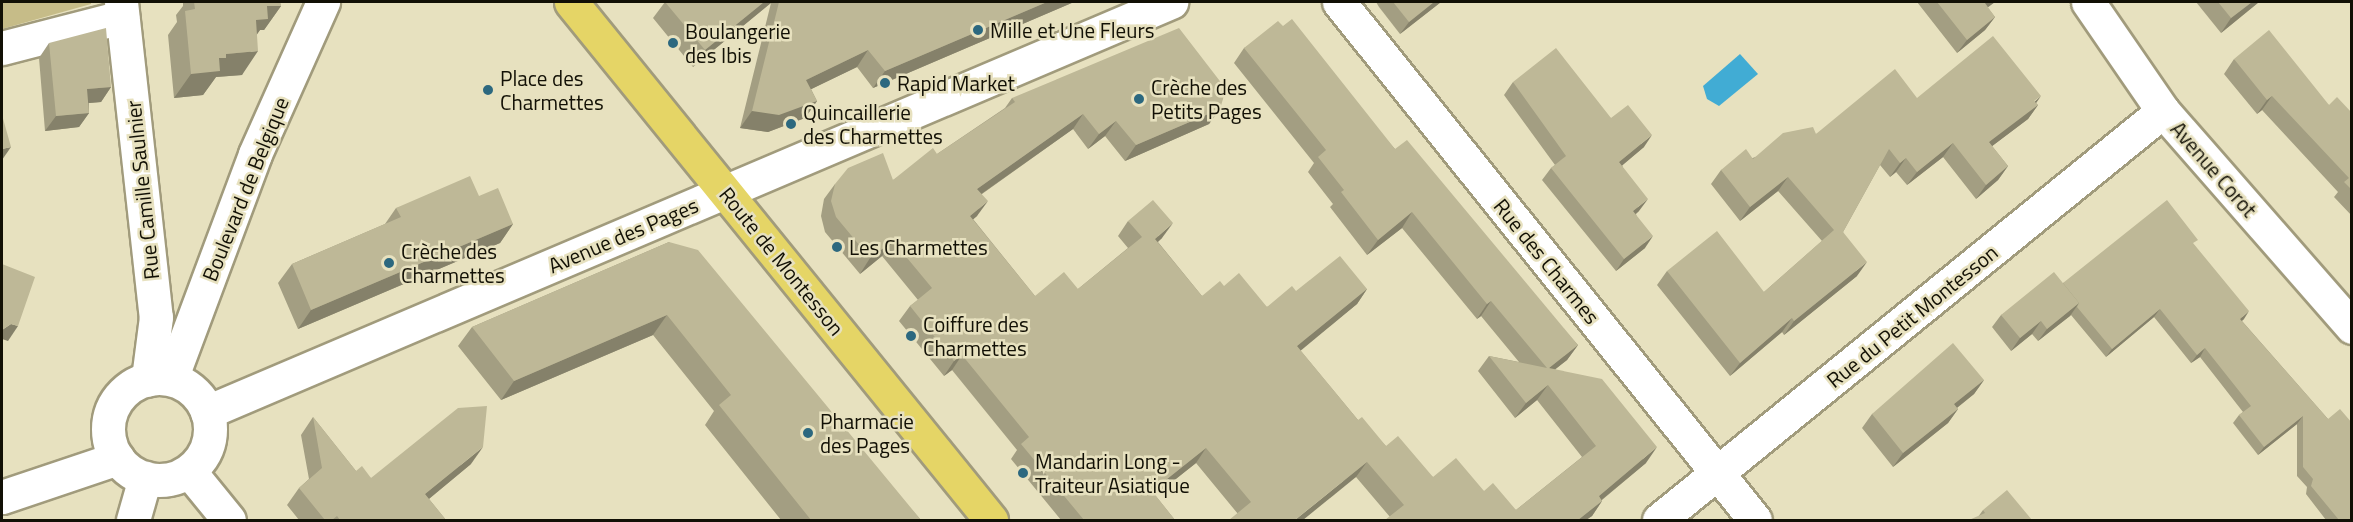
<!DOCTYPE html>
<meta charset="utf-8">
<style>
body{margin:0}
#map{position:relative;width:2353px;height:522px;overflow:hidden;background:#e7e1bf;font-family:"Titillium Web",sans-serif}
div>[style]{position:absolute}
.green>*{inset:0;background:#c6bc88}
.water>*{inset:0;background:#41acd4}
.roads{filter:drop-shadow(2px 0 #a19b7c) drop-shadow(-2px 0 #a19b7c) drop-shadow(0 2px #a19b7c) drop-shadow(0 -2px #a19b7c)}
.minor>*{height:33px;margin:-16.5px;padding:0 16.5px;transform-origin:16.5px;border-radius:16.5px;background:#fff}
.minor>.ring{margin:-16.5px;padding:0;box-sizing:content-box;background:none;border:33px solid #fff;border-radius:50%}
.primary>*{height:33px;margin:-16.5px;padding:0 16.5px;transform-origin:16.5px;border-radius:16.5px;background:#e5d566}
.wall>*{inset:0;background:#a39e82}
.shaded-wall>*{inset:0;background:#85816a}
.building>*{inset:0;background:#beb897}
.dots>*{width:16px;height:16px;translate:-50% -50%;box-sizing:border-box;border:3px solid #e7e1bf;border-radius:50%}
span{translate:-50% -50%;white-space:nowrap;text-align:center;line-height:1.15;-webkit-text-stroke:5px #e7e1bf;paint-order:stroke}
.poi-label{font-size:21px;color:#121005}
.left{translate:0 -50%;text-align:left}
.street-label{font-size:21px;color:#121005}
.frame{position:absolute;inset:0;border:3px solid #121005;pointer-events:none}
</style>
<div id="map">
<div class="green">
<i style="clip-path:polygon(2px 2px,91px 2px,91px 4px,2px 29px)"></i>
</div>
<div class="water">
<i style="clip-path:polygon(1740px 54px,1758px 74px,1719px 106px,1707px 99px,1703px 86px)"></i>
</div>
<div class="roads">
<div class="minor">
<i style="left:121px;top:2px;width:317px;rotate:83.7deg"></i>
<i style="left:156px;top:317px;width:63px;rotate:97.4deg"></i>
<i style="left:1339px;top:2px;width:664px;rotate:51.23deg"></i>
<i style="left:2088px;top:2px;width:132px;rotate:55.5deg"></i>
<i style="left:2163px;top:111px;width:287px;rotate:48.8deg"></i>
<i style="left:2px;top:48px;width:124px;rotate:-14.5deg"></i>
<i class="ring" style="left:108px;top:378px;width:69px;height:69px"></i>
<i style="left:171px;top:379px;width:240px;rotate:-69.5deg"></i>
<i style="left:255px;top:154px;width:167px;rotate:-65.9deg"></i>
<i style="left:207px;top:412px;width:1048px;rotate:-23.04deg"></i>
<i style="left:189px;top:471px;width:63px;rotate:50.8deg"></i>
<i style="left:2px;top:497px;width:122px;rotate:-18.6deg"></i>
<i style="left:133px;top:520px;width:44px;rotate:-74.1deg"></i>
<i style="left:1659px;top:520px;width:649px;rotate:-39.06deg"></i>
</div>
<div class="primary">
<i style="left:571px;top:2px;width:667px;rotate:50.96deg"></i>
</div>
</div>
<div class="wall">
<i style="clip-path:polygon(183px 2px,280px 2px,281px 6px,264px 30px,260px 30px,257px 34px,242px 75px,216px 77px,203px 95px,174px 98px,168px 35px,177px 22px,176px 15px,183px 6px)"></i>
<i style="clip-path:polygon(665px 2px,1074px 2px,873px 88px,857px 67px,811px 89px,817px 101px,805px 118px,768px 132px,740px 128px,771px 3px,693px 67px,653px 18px)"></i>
<i style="clip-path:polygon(1376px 2px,1441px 2px,1400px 34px,1379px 7px)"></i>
<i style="clip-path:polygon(1917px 2px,1995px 2px,1987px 7px,1995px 17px,1985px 30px,1957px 53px)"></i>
<i style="clip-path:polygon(2196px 2px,2259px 2px,2221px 33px)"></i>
<i style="clip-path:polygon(1283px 26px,1395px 149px,1578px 345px,1567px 360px,1555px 369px,1646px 463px,1602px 500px,1602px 501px,1592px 516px,1586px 520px,1385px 520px,1390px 517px,1356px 477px,1238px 514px,1196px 463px,1155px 495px,1175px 520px,1061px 520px,1011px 459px,1017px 450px,952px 370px,944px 376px,899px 321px,910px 306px,918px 300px,882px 256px,860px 274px,825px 232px,821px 216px,824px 199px,835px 184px,893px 180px,937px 154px,1005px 108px,1012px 98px,1220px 109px,1209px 124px,1125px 161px,1105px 136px,1088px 149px,1073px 129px,982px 194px,977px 216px,973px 219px,1035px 296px,1078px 289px,1128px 248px,1118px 236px,1128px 221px,1162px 238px,1158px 242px,1202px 296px,1224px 286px,1267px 307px,1296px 291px,1367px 289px,1357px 304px,1300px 350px,1358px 420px,1386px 446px,1433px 477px,1484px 491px,1516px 510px,1582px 457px,1537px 400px,1515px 418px,1478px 371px,1489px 356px,1519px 362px,1481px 316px,1477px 319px,1402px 228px,1367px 255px,1330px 207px,1333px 204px,1308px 172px,1314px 163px,1234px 63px,1244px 48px)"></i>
<i style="clip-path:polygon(49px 43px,111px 87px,101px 102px,89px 103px,89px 113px,79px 127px,45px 131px,39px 58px)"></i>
<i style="clip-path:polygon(2234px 59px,2329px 105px,2352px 113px,2352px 216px,2334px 197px,2338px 192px,2262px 110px,2257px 114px,2224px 74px)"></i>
<i style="clip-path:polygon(1513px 82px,1611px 118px,1644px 147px,1622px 165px,1639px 211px,1636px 214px,1645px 248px,1616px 271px,1542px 180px,1551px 168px,1555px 165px,1504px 95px)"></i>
<i style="clip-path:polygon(1917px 98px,2036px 103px,2038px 105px,2028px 119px,1992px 146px,2008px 166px,1998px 180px,1976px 199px,1943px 157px,1907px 185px,1896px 172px,1890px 177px,1880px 165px,1843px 232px,1857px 276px,1784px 335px,1782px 332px,1730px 376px,1657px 285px,1667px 271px,1764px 292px,1822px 241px,1778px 191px,1740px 221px,1711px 184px,1721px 170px,1816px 134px)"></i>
<i style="clip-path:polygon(479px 196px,513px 224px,500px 243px,298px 329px,278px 283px,292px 264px,385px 224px,396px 208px)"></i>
<i style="clip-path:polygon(669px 242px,921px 520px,781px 520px,705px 425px,714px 411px,653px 335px,501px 400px,458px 346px,472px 327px)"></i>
<i style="clip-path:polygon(2194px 245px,2244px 319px,2242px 321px,2328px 419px,2352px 520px,2326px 520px,2306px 494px,2307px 487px,2297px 476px,2297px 424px,2258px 455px,2233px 423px,2239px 415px,2243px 412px,2200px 357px,2191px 363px,2154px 317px,2106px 357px,2071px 315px,2038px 341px,2032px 334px,2011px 351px,1992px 327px,2001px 315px,2063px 283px)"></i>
<i style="clip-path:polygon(1984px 380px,1974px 394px,1957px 408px,1958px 409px,1948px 423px,1893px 467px,1862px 428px,1872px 414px)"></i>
<i style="clip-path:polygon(313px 417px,356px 471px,371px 478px,471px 464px,429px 499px,446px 520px,299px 520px,287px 505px,299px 488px,309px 479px,301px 435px)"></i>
<i style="clip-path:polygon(1983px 510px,2032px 520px,1978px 517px)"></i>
</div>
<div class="shaded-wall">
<i style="clip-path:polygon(764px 2px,772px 2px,693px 67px,705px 50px)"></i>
<i style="clip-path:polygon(1047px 2px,1074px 2px,873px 88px,885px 71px)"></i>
<i style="clip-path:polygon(1434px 2px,1441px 2px,1400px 34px,1409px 22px)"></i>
<i style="clip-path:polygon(1987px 2px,1995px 2px,1975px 17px,1985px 3px)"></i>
<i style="clip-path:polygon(2252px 2px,2259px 2px,2221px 33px,2231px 18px)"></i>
<i style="clip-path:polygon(267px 6px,281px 6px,264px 30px,260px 30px,251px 43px,256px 20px)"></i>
<i style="clip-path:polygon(1995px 17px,1985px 30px,1957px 53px,1967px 40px)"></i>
<i style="clip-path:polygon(868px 50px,857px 67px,795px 97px,806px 80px)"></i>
<i style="clip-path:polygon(258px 51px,242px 75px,216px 77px,203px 95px,174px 98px,191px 74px,226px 54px)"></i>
<i style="clip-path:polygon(111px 87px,101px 102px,77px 104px,87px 89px)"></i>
<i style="clip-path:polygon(2041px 96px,2032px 109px,2038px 105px,2028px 119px,1979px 156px,1989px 142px)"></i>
<i style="clip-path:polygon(2272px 96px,2262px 110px,2257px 114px,2267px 100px)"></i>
<i style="clip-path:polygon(817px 101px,805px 118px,768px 132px,740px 128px,752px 111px)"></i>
<i style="clip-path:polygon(1220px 109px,1209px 124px,1125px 161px,1136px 145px)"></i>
<i style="clip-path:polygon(89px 113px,79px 127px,45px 131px,56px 116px)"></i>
<i style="clip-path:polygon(1083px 114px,1073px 129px,967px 204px,977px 189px)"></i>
<i style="clip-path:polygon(1116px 121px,1105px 136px,1088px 149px,1099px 134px)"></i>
<i style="clip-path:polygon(1652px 135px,1644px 147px,1611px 175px,1619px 162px)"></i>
<i style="clip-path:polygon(1953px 143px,1943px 157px,1907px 185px,1917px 172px)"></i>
<i style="clip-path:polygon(11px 147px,2px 160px,2px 149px)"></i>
<i style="clip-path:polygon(1906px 158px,1896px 172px,1890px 177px,1900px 163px)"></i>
<i style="clip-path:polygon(2008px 166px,1998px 180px,1976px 199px,1986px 185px)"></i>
<i style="clip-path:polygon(1788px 177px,1778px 191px,1740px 221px,1750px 207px)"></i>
<i style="clip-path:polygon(1648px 199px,1639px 211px,1624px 223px,1633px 211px)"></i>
<i style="clip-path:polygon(988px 201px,977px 216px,960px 231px,970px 216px)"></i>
<i style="clip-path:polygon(1412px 212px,1402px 228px,1367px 255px,1378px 240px)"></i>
<i style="clip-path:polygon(1173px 223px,1162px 238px,1144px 254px,1155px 239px)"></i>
<i style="clip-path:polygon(513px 224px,500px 243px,298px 329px,311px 310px)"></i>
<i style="clip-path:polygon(1653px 236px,1645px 248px,1616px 271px,1624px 259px)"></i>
<i style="clip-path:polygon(893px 241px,882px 256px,860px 274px,870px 258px)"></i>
<i style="clip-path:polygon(1867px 262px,1857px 276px,1784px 335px,1794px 321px)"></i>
<i style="clip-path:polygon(1367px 289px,1357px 304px,1287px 362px,1297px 346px)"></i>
<i style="clip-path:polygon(1491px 301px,1481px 316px,1477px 319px,1487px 304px)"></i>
<i style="clip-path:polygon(2079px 303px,2070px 316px,2038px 341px,2047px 329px)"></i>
<i style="clip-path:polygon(2160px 309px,2154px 317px,2106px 357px,2112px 349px)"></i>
<i style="clip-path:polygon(2249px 311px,2244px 319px,2234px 327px,2240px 319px)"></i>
<i style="clip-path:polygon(667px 315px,653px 335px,501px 400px,514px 381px)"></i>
<i style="clip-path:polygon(1792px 318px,1782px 332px,1730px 376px,1740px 363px)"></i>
<i style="clip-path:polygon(2041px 321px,2032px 334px,2011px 351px,2020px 338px)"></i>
<i style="clip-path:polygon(11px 324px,18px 326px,8px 341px,2px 339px,2px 330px)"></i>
<i style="clip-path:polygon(1578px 345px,1567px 360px,1538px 383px,1549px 368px)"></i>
<i style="clip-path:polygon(2205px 348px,2200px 357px,2191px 363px,2197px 355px)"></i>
<i style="clip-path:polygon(962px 355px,952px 370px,944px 376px,954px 361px)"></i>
<i style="clip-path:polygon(1984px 380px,1974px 394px,1944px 418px,1954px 404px)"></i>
<i style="clip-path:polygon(1548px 385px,1537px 400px,1515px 418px,1526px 403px)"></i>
<i style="clip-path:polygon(1958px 409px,1948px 423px,1893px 467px,1903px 453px)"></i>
<i style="clip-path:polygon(2303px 416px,2297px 424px,2258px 455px,2264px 447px)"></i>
<i style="clip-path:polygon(483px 447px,471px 464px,413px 512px,425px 494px)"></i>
<i style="clip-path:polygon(1657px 447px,1646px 463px,1588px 511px,1599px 496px)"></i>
<i style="clip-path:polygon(1206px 448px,1196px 463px,1142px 506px,1152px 491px)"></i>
<i style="clip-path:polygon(1367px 462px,1356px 477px,1303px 520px,1295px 520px)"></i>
<i style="clip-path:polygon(1602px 501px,1592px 516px,1586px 520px,1578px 520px)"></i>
</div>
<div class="building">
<i style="clip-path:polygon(194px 2px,280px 2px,281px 6px,267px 6px,268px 19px,256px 20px,258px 51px,226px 54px,226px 58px,219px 58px,220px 71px,191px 74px,185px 11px,195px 9px)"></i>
<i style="clip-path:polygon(665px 2px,764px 2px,705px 50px)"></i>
<i style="clip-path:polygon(779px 2px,1047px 2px,885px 71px,868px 50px,806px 80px,817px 101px,779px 115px,752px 111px)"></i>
<i style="clip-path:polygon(1393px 2px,1434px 2px,1409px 22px)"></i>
<i style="clip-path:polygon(1937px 2px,1987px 2px,1985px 3px,1995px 17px,1967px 40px)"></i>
<i style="clip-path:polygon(2218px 2px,2252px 2px,2231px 18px)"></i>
<i style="clip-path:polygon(1292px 19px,1395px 149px,1407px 140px,1578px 345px,1549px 368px,1602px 379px,1657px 447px,1599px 496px,1602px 501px,1578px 520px,1385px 520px,1404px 505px,1367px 462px,1295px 520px,1229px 520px,1251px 502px,1206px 448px,1152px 491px,1175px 520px,1084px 520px,1021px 444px,1029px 437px,962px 355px,954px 361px,910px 306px,932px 288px,893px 241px,870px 258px,836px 217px,831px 201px,835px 184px,848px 168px,883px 153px,893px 180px,933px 148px,937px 154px,1015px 102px,1012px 98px,1179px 28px,1226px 89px,1220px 109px,1136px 145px,1116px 121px,1099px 134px,1083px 114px,977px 189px,988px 201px,970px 216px,1035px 296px,1064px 272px,1078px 289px,1142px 237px,1128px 221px,1153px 200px,1173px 223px,1155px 239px,1202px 296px,1220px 281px,1224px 286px,1239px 273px,1267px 307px,1292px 286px,1296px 291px,1340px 256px,1367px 289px,1297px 346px,1358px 420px,1362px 417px,1386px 446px,1398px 436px,1433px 477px,1456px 458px,1484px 491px,1493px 483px,1516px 510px,1596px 446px,1548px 385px,1526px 403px,1489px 356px,1547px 368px,1491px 301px,1487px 304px,1412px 212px,1378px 240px,1341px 192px,1344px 190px,1318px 157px,1326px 150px,1244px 48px,1278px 21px,1283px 26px)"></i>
<i style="clip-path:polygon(106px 28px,111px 87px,87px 89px,89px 113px,56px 116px,49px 43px)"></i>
<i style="clip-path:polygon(2269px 30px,2329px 105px,2337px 97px,2352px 113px,2352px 190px,2344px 182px,2349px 178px,2272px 96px,2267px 100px,2234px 59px)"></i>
<i style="clip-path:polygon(1993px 36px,2041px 96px,2034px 101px,2038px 105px,1989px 142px,2008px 166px,1986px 185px,1953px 143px,1917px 172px,1906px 158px,1900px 163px,1889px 149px,1843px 232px,1867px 262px,1794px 321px,1792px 318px,1740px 363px,1667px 271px,1717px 231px,1764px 292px,1834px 230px,1788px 177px,1750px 207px,1721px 170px,1746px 149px,1753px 159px,1783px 133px,1813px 127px,1816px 134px,1895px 69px,1917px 98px)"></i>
<i style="clip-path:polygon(1556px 48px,1611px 118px,1628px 105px,1652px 135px,1619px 162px,1648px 199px,1633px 211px,1653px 236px,1624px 259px,1551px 168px,1566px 156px,1513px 82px)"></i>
<i style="clip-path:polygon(2px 115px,11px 147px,2px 149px)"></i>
<i style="clip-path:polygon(470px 176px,479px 196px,498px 188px,513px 224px,311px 310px,292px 264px,401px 217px,396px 208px)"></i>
<i style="clip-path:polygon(2167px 200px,2198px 240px,2193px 243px,2249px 311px,2240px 319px,2328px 419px,2340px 409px,2352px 423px,2352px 520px,2339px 520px,2311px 486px,2313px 479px,2303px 467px,2303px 416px,2264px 447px,2239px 415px,2251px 406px,2205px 348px,2197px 355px,2160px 309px,2112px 349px,2077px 307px,2079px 303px,2063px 283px)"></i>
<i style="clip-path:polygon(669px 242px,698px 250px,921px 520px,811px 520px,719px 405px,731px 395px,667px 315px,514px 381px,472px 327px)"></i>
<i style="clip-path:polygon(2px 264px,35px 277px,18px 326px,11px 324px,2px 330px)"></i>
<i style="clip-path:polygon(2054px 272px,2079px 303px,2047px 329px,2041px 321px,2020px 338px,2001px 315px)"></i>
<i style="clip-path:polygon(1953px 343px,1984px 380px,1954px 404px,1958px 409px,1903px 453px,1872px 414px)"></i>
<i style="clip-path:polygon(487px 406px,483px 447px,425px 494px,446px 520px,340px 520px,337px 516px,332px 520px,325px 520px,299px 488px,322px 468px,313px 417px,356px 471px,362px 466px,371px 478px,458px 408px)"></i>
<i style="clip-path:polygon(2007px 490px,2032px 520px,1969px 520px,1985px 513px,1983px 510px)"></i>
</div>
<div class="dots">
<i style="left:978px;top:30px;background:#2c687f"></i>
<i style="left:673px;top:43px;background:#2c687f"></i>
<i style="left:885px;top:83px;background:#2c687f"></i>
<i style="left:488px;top:90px;background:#2c687f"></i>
<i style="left:1139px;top:99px;background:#2c687f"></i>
<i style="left:791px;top:124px;background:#2c687f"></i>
<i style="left:837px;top:247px;background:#2c687f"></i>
<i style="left:389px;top:263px;background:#2c687f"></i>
<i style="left:911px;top:336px;background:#2c687f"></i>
<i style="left:808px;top:433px;background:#2c687f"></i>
<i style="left:1023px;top:473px;background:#2c687f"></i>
</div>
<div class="poi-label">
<span class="left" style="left:990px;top:30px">Mille et Une Fleurs</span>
<span class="left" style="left:685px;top:43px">Boulangerie<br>des Ibis</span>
<span class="left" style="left:500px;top:90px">Place des<br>Charmettes</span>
<span class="left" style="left:897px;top:83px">Rapid Market</span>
<span class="left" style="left:1151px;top:99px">Crèche des<br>Petits Pages</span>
<span class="left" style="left:803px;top:124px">Quincaillerie<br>des Charmettes</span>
<span class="left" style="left:849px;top:247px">Les Charmettes</span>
<span class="left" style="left:401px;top:263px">Crèche des<br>Charmettes</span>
<span class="left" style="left:923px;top:336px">Coiffure des<br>Charmettes</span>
<span class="left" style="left:820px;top:433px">Pharmacie<br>des Pages</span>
<span class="left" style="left:1035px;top:473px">Mandarin Long -<br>Traiteur Asiatique</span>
</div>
<div class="street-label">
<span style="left:2214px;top:169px;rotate:49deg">Avenue Corot</span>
<span style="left:245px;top:189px;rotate:-68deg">Boulevard de Belgique</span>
<span style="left:142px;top:190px;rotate:-96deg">Rue Camille Saulnier</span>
<span style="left:623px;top:235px;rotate:-23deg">Avenue des Pages</span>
<span style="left:782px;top:261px;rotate:51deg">Route de Montesson</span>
<span style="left:1547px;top:261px;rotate:51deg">Rue des Charmes</span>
<span style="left:1912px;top:316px;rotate:-39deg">Rue du Petit Montesson</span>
</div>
<div class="frame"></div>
</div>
